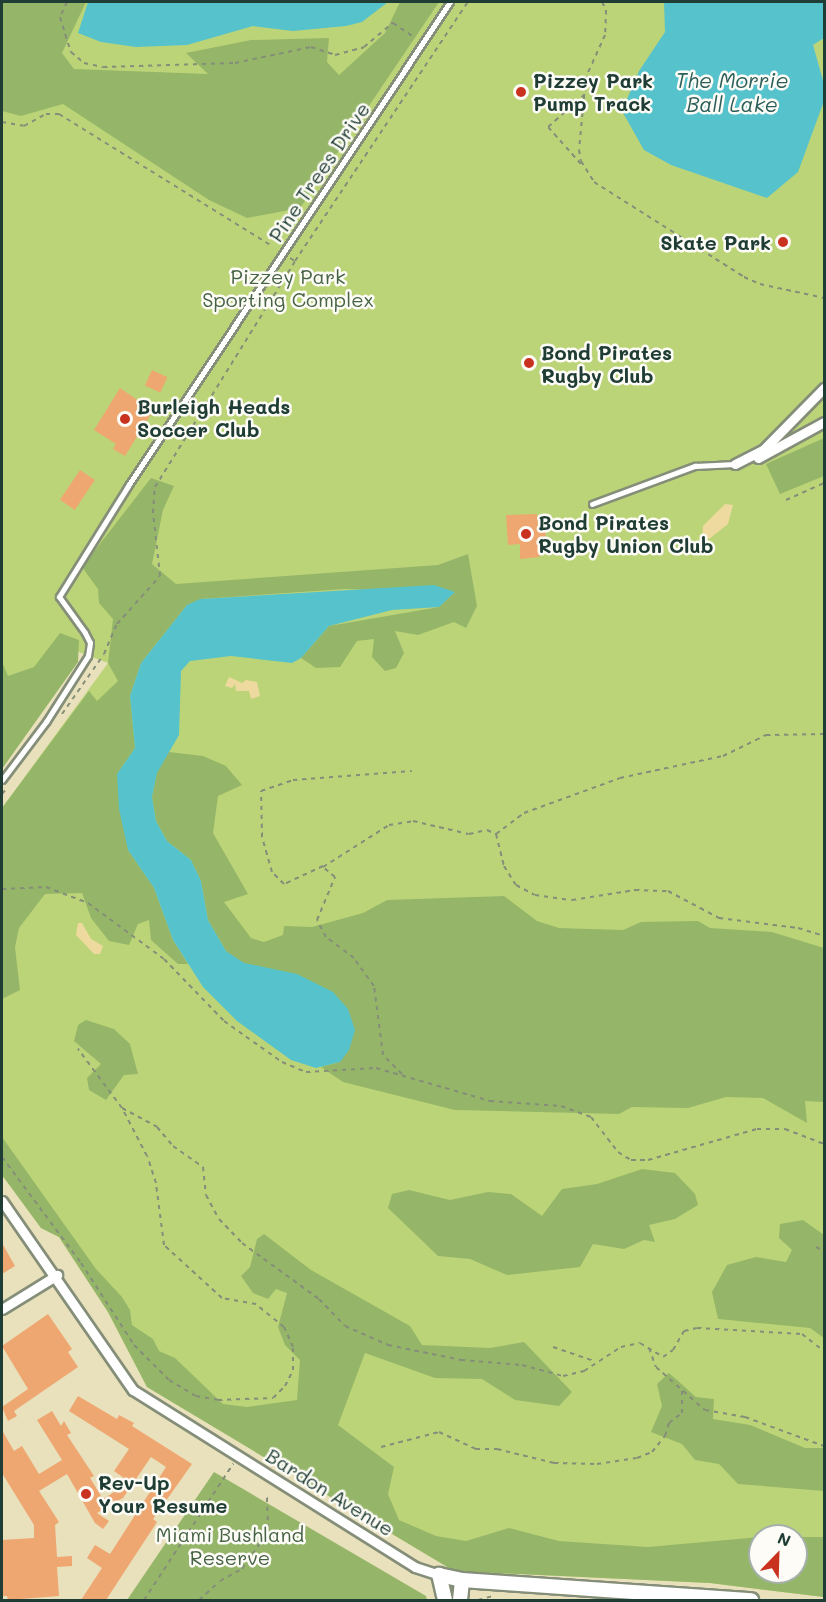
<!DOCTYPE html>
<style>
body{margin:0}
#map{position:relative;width:826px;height:1602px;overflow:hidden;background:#e9e0bc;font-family:Mali,sans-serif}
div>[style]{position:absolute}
.green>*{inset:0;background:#bcd478}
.forest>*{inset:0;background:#95b668}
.sand>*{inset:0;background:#eeda9e}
.water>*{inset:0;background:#55c2cc}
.building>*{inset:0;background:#eea771;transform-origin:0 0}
.path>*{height:2px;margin-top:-1px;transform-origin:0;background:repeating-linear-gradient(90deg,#848e78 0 4.5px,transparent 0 9px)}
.roads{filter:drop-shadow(2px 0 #848e78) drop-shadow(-2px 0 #848e78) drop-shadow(0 2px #848e78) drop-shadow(0 -2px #848e78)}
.lane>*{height:4.5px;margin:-2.25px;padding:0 2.25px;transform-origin:2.25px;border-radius:2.25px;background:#fff}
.street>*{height:9px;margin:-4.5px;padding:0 4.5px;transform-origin:4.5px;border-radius:4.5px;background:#fff}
.secondary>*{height:14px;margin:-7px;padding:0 7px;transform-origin:7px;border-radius:7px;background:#fff}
.dots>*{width:16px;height:16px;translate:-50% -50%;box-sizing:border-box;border:3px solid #fdfcf7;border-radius:50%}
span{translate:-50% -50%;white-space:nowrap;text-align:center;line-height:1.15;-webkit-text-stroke:5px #fdfcf7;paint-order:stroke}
.poi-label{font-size:20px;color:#1f3d34;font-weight:700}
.left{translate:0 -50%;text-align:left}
.right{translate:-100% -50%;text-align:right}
.street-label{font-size:20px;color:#1f3d34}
.park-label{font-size:20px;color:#466345}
.water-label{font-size:21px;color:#2c5e5a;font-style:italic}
.frame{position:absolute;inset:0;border:3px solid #1f3d34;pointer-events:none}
.north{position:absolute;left:748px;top:1524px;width:60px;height:60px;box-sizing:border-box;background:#fdfcf7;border:2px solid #a4b0a9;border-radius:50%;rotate:23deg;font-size:16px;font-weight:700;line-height:24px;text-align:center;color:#1f3d34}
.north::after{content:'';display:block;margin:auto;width:21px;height:27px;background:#c8321e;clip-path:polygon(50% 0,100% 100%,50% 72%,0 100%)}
</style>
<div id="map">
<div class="green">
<i style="clip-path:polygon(evenodd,2px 2px,824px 2px,824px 1597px,710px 1583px,454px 1571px,147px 1387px,108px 1312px,59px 1237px,41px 1228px,2px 1175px,2px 808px,108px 663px,68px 648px,2px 687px,2px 2px,760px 1536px,796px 1536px,796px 1572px,760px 1572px,760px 1536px)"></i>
</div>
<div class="forest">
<i style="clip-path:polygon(2px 2px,86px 2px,62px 53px,74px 69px,208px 74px,186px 53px,251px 40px,329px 38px,327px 62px,339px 75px,385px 33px,400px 2px,439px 2px,300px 208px,247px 218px,209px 200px,63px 104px,21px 116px,2px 111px)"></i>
<i style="clip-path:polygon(824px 438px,824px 476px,780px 494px,766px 464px)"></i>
<i style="clip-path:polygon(151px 478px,174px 486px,163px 510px,152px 564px,176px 584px,438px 565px,468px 554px,477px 606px,466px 628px,454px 622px,418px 635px,395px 631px,404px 653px,396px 668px,385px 671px,372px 657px,374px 639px,357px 641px,340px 667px,316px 668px,301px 658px,329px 626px,439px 607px,455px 592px,345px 589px,201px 599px,187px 605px,141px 663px,130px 696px,135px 748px,117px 774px,128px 850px,154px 888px,173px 940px,188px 964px,178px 964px,151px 940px,149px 920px,138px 924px,129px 945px,109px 941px,91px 918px,82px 893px,45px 894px,19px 928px,15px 947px,20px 990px,2px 999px,2px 808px,89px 691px,97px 701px,118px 681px,108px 663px,113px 619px,99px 603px,98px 589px,82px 567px)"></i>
<i style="clip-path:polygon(60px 633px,79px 640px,78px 662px,2px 769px,2px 662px,8px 676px,34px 667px)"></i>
<i style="clip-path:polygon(169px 752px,203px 756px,226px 766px,242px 785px,218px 796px,213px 833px,248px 894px,224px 902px,251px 938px,264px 942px,283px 935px,284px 926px,312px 927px,363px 913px,387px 900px,504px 896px,537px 921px,559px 928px,623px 930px,641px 922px,698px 921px,710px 928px,772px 932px,824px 948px,824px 1102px,805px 1101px,807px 1123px,763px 1098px,726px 1097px,688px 1108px,632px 1107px,619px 1114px,455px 1110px,343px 1082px,321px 1067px,340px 1062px,243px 963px,226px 951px,208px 920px,201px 881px,191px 860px,167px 841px,156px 821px,152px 797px,157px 772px)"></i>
<i style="clip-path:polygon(86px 1020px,114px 1029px,130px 1044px,138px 1074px,124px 1075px,106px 1100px,89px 1090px,87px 1078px,101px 1064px,74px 1041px,78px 1025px)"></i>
<i style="clip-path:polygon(2px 1137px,96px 1269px,122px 1297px,130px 1310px,132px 1325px,153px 1339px,159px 1351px,175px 1358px,223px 1404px,247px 1407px,297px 1400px,300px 1360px,285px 1345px,278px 1327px,287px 1293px,276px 1289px,268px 1299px,253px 1293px,241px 1276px,250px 1267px,257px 1239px,264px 1234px,311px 1270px,410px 1326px,422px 1345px,490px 1348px,524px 1342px,572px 1392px,559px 1406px,515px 1400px,482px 1379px,435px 1378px,365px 1353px,338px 1425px,394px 1467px,388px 1494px,399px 1520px,436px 1536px,466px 1541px,509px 1528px,559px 1541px,648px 1547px,760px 1537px,760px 1572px,796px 1572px,796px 1537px,824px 1537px,824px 1597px,710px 1583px,454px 1571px,147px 1387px,108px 1312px,59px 1237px,41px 1228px,2px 1175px)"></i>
<i style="clip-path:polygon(642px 1169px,675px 1173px,695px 1194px,698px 1205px,675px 1219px,649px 1225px,655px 1242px,644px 1240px,624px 1249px,593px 1244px,580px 1267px,507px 1275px,470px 1259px,438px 1256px,388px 1208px,392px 1194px,409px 1190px,450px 1200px,488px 1192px,511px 1194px,542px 1216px,562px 1189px,597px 1184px)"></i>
<i style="clip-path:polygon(803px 1220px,824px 1235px,824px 1338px,810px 1328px,718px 1319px,712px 1292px,727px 1265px,756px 1257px,786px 1262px,792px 1250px,779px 1238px,780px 1224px)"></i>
<i style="clip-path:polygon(669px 1373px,696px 1397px,714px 1399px,713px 1419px,750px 1425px,805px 1448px,824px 1448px,824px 1491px,738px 1484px,719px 1464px,695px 1460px,682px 1444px,651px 1432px,662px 1406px,657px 1384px)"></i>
<i style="clip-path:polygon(214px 1472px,426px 1596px,427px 1600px,127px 1600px)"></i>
</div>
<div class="sand">
<i style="clip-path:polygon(725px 504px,733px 505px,728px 524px,709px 539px,702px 538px,703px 526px)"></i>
<i style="clip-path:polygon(229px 677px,242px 683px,246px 680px,257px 682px,260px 696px,251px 699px,249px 691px,236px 691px,235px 684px,232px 688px,225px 686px)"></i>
<i style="clip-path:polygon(78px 923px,82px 923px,91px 939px,103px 946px,100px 954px,94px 954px,76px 935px)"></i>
</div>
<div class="water">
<i style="clip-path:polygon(88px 2px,388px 2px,362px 22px,346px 26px,293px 31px,253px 26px,187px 45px,136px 47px,101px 42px,78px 33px)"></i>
<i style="clip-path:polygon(664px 2px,824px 2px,824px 38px,813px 45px,824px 84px,824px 101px,798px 172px,767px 198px,671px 165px,644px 150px,622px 111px,639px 71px,665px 32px)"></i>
<i style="clip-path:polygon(434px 585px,455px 592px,439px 607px,392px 610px,329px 626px,301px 658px,292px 663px,231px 656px,190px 661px,181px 671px,179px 735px,157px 773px,152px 797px,156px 821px,167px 841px,191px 860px,201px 881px,208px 920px,226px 951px,244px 963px,297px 974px,333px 992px,348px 1009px,355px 1030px,349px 1050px,340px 1062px,316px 1068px,291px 1060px,237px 1021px,203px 987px,173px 940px,154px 888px,128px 850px,119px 809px,117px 774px,135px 748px,130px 696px,141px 663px,187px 605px,200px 599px)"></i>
</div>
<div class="building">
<i style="left:152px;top:370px;width:17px;height:17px;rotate:25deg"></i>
<i style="clip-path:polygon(120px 388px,153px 411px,125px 456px,113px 449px,116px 444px,94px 430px)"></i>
<i style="left:80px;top:470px;width:18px;height:36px;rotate:34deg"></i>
<i style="clip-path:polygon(537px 514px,538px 525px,545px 525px,546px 542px,539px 543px,540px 557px,520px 559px,520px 544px,508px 545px,506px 515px)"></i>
<i style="clip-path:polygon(2px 1243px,15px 1266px,2px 1274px)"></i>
<i style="clip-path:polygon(48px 1314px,72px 1349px,68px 1352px,78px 1367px,14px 1411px,17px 1416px,8px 1421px,2px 1407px,28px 1389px,2px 1346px)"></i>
<i style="clip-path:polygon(78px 1396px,117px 1419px,119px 1415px,134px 1423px,132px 1426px,192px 1464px,153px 1519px,157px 1522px,106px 1600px,81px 1600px,102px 1568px,87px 1558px,95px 1545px,110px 1554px,166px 1467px,151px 1457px,123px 1498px,97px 1513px,109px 1521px,103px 1529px,95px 1523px,67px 1474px,39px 1491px,59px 1522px,55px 1525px,57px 1557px,72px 1556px,72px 1566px,57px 1567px,59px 1596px,8px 1600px,7px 1596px,3px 1596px,2px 1540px,34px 1538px,34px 1525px,2px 1473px,2px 1430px,14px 1451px,22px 1446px,39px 1474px,62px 1460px,37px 1420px,52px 1411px,61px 1426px,64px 1421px,71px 1433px,67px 1435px,94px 1476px,90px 1478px,103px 1499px,116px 1491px,124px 1478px,114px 1471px,129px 1449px,69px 1411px)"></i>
</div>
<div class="path">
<i style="left:67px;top:2px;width:17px;rotate:115deg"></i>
<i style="left:60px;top:17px;width:37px;rotate:73deg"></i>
<i style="left:71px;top:52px;width:17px;rotate:40deg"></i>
<i style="left:84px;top:63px;width:19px;rotate:12deg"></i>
<i style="left:103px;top:67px;width:132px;rotate:-1.7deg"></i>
<i style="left:235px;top:63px;width:78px;rotate:-11.9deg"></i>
<i style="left:311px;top:47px;width:25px;rotate:18deg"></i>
<i style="left:335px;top:55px;width:30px;rotate:-15deg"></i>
<i style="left:364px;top:47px;width:38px;rotate:-40deg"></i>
<i style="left:393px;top:23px;width:27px;rotate:34deg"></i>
<i style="left:602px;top:2px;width:9px;rotate:63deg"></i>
<i style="left:606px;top:10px;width:25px;rotate:92deg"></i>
<i style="left:605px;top:35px;width:46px;rotate:114.3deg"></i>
<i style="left:586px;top:77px;width:73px;rotate:95.5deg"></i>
<i style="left:579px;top:150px;width:11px;rotate:80deg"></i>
<i style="left:581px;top:161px;width:25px;rotate:58deg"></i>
<i style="left:594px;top:182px;width:178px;rotate:32.3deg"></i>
<i style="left:744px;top:277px;width:17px;rotate:24deg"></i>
<i style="left:760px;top:284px;width:66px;rotate:12.3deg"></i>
<i style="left:2px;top:122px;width:22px;rotate:10deg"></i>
<i style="left:24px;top:126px;width:25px;rotate:-29deg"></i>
<i style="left:46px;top:114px;width:13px"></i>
<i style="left:59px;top:114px;width:251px;rotate:31.8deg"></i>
<i style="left:581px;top:164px;width:50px;rotate:-131.7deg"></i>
<i style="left:548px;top:127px;width:50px;rotate:-41.7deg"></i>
<i style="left:290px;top:258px;width:6px;rotate:31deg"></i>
<i style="left:295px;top:261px;width:311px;rotate:-56.3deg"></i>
<i style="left:786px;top:500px;width:42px;rotate:-24.1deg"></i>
<i style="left:62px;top:714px;width:73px;rotate:-55deg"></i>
<i style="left:104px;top:654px;width:33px;rotate:-67deg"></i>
<i style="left:117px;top:624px;width:64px;rotate:-48.1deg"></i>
<i style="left:160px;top:576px;width:63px;rotate:-96.3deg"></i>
<i style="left:153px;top:513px;width:26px;rotate:-86deg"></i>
<i style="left:155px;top:487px;width:266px;rotate:-58.2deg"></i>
<i style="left:2px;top:794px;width:8px;rotate:-50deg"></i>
<i style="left:496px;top:834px;width:35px;rotate:-37deg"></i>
<i style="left:524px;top:813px;width:102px;rotate:-20deg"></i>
<i style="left:620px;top:778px;width:105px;rotate:-12.1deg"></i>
<i style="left:723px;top:756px;width:48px;rotate:-26deg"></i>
<i style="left:766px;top:735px;width:58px;rotate:-1deg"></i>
<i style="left:323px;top:866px;width:43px;rotate:155.2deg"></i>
<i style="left:284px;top:884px;width:17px;rotate:-135deg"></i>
<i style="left:272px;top:872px;width:36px;rotate:-106deg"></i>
<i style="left:262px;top:837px;width:46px;rotate:-91.2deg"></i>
<i style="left:261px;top:791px;width:34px;rotate:-19deg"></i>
<i style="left:293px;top:780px;width:119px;rotate:-4.3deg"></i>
<i style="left:2px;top:889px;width:44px;rotate:-2.6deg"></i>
<i style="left:46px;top:887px;width:45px;rotate:20.9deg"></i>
<i style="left:88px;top:903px;width:94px;rotate:36.4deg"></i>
<i style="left:164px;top:959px;width:86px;rotate:45.9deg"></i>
<i style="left:224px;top:1021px;width:71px;rotate:35.3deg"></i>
<i style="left:282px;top:1062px;width:26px;rotate:23deg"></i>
<i style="left:306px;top:1072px;width:70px;rotate:-3.3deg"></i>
<i style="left:376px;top:1068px;width:119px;rotate:16.1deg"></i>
<i style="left:490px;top:1101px;width:71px;rotate:4deg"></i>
<i style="left:561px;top:1106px;width:32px;rotate:20deg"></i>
<i style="left:591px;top:1117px;width:44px;rotate:52.4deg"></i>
<i style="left:618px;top:1152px;width:15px;rotate:32deg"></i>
<i style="left:631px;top:1160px;width:17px"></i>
<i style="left:648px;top:1160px;width:113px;rotate:-15.9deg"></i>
<i style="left:757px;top:1129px;width:28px"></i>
<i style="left:785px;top:1129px;width:42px;rotate:21deg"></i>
<i style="left:402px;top:1074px;width:27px;rotate:-135deg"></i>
<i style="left:383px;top:1055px;width:70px;rotate:-97.4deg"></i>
<i style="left:374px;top:986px;width:34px;rotate:-126deg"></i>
<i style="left:354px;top:958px;width:35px;rotate:-143deg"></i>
<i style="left:326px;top:937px;width:19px;rotate:-118deg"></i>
<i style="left:317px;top:920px;width:47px;rotate:-67.3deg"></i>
<i style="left:335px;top:877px;width:16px;rotate:-140deg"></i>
<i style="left:323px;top:867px;width:78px;rotate:-32.5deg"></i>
<i style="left:389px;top:825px;width:24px;rotate:-9deg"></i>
<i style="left:413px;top:821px;width:57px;rotate:13.1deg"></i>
<i style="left:469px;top:834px;width:18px;rotate:-13deg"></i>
<i style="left:487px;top:830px;width:10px;rotate:24deg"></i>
<i style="left:496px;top:834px;width:33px;rotate:76deg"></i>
<i style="left:504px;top:866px;width:22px;rotate:58deg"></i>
<i style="left:516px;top:885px;width:21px;rotate:28deg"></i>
<i style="left:535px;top:895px;width:37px;rotate:8deg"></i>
<i style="left:572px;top:900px;width:64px;rotate:-9deg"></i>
<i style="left:635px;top:890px;width:33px;rotate:2deg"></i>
<i style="left:668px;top:891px;width:58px;rotate:27.9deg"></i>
<i style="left:719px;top:918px;width:80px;rotate:7.2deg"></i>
<i style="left:798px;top:928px;width:27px;rotate:17deg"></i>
<i style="left:122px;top:1108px;width:40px;rotate:28deg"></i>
<i style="left:157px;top:1127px;width:25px;rotate:50deg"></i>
<i style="left:173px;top:1146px;width:37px;rotate:35deg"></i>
<i style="left:203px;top:1167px;width:28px;rotate:84deg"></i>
<i style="left:206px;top:1195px;width:27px;rotate:62deg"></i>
<i style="left:219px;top:1219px;width:33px;rotate:46deg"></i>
<i style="left:242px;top:1243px;width:95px;rotate:36deg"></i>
<i style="left:319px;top:1299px;width:37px;rotate:46deg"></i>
<i style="left:345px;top:1326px;width:47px;rotate:23.8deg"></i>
<i style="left:388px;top:1345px;width:75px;rotate:11.6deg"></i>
<i style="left:461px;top:1360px;width:61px;rotate:4.7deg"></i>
<i style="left:522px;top:1365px;width:42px;rotate:15deg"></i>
<i style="left:563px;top:1376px;width:22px;rotate:-13deg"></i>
<i style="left:584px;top:1371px;width:44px;rotate:-33deg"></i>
<i style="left:621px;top:1347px;width:19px;rotate:-12deg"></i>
<i style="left:640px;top:1343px;width:27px;rotate:31deg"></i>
<i style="left:663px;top:1357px;width:12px;rotate:-35deg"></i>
<i style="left:673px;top:1350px;width:22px;rotate:-60deg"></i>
<i style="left:684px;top:1331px;width:13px;rotate:-13deg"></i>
<i style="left:697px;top:1328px;width:105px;rotate:3.3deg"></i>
<i style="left:802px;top:1334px;width:28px;rotate:38deg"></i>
<i style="left:824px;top:1114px;width:9px;rotate:90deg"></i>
<i style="left:2px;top:1157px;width:132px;rotate:53.3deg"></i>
<i style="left:81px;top:1263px;width:98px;rotate:57.1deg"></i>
<i style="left:134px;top:1345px;width:49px;rotate:45deg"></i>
<i style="left:169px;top:1380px;width:31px;rotate:31deg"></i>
<i style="left:196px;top:1396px;width:22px;rotate:10deg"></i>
<i style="left:218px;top:1400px;width:55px;rotate:-2.1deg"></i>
<i style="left:273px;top:1398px;width:17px;rotate:-45deg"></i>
<i style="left:285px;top:1386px;width:18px;rotate:-63deg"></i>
<i style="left:293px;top:1370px;width:23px;rotate:-90deg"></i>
<i style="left:293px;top:1347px;width:22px;rotate:-114deg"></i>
<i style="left:284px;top:1327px;width:36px;rotate:-141deg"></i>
<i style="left:256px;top:1304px;width:35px;rotate:-170deg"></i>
<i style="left:222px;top:1298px;width:79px;rotate:-137.6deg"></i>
<i style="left:164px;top:1245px;width:63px;rotate:-97.4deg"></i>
<i style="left:156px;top:1183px;width:28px;rotate:-108deg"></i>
<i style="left:147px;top:1156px;width:54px;rotate:-117.5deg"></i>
<i style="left:122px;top:1108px;width:74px;rotate:-126.7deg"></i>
<i style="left:816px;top:1247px;width:9px;rotate:27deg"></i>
<i style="left:553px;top:1347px;width:43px;rotate:18.9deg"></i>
<i style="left:649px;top:1348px;width:20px;rotate:70deg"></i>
<i style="left:656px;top:1367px;width:65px;rotate:41.3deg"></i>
<i style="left:705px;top:1410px;width:41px;rotate:9.9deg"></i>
<i style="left:745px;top:1417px;width:84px;rotate:20.2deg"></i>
<i style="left:381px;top:1447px;width:60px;rotate:-14.5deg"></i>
<i style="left:439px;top:1432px;width:41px;rotate:24.7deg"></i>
<i style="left:476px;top:1449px;width:21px"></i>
<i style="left:497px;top:1449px;width:59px;rotate:13.8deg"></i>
<i style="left:554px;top:1463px;width:43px;rotate:1.3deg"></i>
<i style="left:597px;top:1464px;width:40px;rotate:-8.5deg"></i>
<i style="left:637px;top:1458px;width:16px;rotate:-22deg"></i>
<i style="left:652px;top:1452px;width:21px;rotate:-51deg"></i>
<i style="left:665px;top:1436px;width:14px;rotate:-73deg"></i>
<i style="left:669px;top:1423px;width:16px;rotate:-38deg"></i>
<i style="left:682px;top:1413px;width:23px;rotate:-90deg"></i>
<i style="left:144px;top:1600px;width:163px;rotate:-56.8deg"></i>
<i style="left:199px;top:1600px;width:28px;rotate:-42deg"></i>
<i style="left:220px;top:1581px;width:25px;rotate:-29deg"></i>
<i style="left:242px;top:1569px;width:38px;rotate:-55deg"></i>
<i style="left:264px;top:1538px;width:10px;rotate:-66deg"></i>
<i style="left:268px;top:1529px;width:34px;rotate:-92deg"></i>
<i style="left:478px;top:1600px;width:16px;rotate:-15deg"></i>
</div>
<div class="roads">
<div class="lane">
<i style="left:592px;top:504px;width:110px;rotate:-20.3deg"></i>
<i style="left:695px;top:466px;width:40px;rotate:-2.9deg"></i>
<i style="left:2px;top:780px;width:73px;rotate:-52.8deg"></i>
<i style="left:46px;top:722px;width:78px;rotate:-57.5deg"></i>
<i style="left:88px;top:656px;width:13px;rotate:-81deg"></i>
<i style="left:90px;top:643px;width:11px;rotate:-117deg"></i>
<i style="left:85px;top:633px;width:44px;rotate:-125.8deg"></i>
<i style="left:59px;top:597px;width:131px;rotate:-58.1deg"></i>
<i style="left:128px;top:486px;width:581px;rotate:-56.36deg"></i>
</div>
<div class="street">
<i style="left:758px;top:458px;width:75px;rotate:-28.6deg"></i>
<i style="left:735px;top:464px;width:33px;rotate:-27deg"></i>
<i style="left:764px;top:449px;width:86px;rotate:-45.5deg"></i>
<i style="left:2px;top:1201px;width:230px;rotate:55.3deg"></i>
<i style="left:133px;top:1390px;width:333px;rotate:32.1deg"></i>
<i style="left:415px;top:1567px;width:25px;rotate:18deg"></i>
<i style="left:2px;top:1309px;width:65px;rotate:-31.7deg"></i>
</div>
<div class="secondary">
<i style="left:445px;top:1600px;width:26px;rotate:-103deg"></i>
<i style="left:439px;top:1575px;width:24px;rotate:12deg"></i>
<i style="left:462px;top:1580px;width:290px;rotate:4deg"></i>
<i style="left:460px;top:1600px;width:20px;rotate:-84deg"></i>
</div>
</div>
<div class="dots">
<i style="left:521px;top:92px;background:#c8321e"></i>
<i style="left:783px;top:242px;background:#c8321e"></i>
<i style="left:529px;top:363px;background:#c8321e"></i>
<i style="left:125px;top:419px;background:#c8321e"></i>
<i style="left:526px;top:534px;background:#c8321e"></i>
<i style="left:86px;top:1494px;background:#c8321e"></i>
</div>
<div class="poi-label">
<span class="left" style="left:533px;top:92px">Pizzey Park<br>Pump Track</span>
<span class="right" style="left:771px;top:242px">Skate Park</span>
<span class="left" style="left:541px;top:364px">Bond Pirates<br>Rugby Club</span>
<span class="left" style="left:137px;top:418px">Burleigh Heads<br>Soccer Club</span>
<span class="left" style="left:538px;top:534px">Bond Pirates<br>Rugby Union Club</span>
<span class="left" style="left:98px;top:1494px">Rev-Up<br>Your Resume</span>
</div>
<div class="street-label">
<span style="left:319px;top:172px;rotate:-56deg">Pine Trees Drive</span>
<span style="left:330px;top:1492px;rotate:32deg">Bardon Avenue</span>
</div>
<div class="park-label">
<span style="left:288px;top:288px">Pizzey Park<br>Sporting Complex</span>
<span style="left:230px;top:1546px">Miami Bushland<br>Reserve</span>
</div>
<div class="water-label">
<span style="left:732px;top:92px">The Morrie<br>Ball Lake</span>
</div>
<div class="frame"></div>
<div class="north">N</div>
</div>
